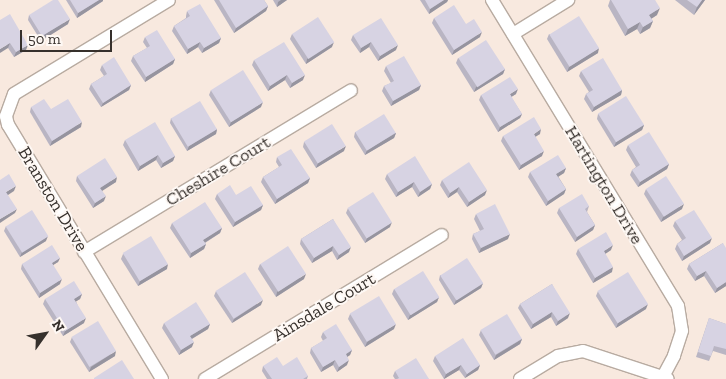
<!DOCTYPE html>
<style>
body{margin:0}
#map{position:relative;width:726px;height:379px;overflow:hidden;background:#f8e9df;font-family:"Zilla Slab",serif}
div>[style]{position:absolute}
.roads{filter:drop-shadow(1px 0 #b8aba1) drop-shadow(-1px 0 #b8aba1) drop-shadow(0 1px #b8aba1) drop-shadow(0 -1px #b8aba1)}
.minor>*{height:12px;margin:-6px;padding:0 6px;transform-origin:6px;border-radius:6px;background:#fff}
.wall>*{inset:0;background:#b9b5c3}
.shaded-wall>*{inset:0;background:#96949f}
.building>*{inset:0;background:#d7d3e3;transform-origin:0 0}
span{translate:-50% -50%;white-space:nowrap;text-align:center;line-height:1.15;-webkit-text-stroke:4px #fef8f4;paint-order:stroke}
.street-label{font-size:18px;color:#36302c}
.north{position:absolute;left:20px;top:309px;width:50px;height:50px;-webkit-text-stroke:4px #fef8f4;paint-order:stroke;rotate:58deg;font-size:14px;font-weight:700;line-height:20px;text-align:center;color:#36302c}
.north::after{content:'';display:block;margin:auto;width:18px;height:22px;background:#36302c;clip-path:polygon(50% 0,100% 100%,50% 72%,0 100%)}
.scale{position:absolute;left:20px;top:30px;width:92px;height:22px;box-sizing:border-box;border:2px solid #36302c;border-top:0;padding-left:6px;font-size:15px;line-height:18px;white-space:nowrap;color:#36302c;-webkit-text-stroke:4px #fef8f4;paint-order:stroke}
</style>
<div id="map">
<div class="roads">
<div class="minor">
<i style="left:492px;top:0;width:358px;rotate:58.7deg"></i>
<i style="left:678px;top:306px;width:25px;rotate:81deg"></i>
<i style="left:682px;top:331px;width:26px;rotate:108deg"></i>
<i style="left:674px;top:356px;width:24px;rotate:118deg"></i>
<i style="left:513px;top:34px;width:65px;rotate:-31.7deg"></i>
<i style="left:84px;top:252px;width:312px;rotate:-31.2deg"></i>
<i style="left:162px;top:379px;width:297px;rotate:-121.2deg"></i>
<i style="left:8px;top:125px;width:9px;rotate:-103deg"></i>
<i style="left:6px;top:116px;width:23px;rotate:-70deg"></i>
<i style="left:14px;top:94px;width:181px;rotate:-31.2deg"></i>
<i style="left:205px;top:379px;width:277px;rotate:-31.3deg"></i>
<i style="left:520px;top:379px;width:44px;rotate:-31.2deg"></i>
<i style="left:558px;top:356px;width:25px;rotate:-11deg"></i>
<i style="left:583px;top:351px;width:89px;rotate:18.2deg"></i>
</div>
</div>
<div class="wall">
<i style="clip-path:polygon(66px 0,103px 0,103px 1px,77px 18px)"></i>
<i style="clip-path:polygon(214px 0,264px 0,268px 6px,266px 11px,234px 33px)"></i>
<i style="clip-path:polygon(273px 0,287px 0,277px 7px)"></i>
<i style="clip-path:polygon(420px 0,448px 0,447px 2px,429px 14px)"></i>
<i style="clip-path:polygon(610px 0,655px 0,657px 15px,651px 19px,653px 21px,650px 28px,640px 34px,637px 29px,625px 36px,608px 6px)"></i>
<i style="clip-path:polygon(675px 0,705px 0,694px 15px)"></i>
<i style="clip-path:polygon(187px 11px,221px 38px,219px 43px,202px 53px,198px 47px,187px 54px,172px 31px,174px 26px,186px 18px,186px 16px)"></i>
<i style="clip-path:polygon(29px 15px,68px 24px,41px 41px,28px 20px)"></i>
<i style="clip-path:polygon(434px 18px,466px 24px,480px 37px,452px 55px,432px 23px)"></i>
<i style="clip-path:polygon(0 20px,26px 50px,14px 57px,8px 48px)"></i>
<i style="clip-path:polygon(292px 34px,332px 47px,306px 64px,290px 39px)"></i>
<i style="clip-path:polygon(549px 34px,598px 53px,567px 72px,547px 39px)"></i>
<i style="clip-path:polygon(353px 35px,396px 50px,378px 61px,369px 47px,360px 53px,351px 40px)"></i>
<i style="clip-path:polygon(145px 37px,175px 59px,173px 64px,145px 82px,131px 61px,133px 56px,147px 48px,143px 42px)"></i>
<i style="clip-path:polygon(458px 58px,505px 69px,503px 74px,474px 92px,456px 63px)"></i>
<i style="clip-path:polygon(254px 60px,303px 80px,290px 88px,285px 80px,268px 91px,252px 65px)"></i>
<i style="clip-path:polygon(102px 65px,131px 85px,129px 90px,101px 107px,89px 89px,91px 84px,104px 76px,100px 70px)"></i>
<i style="clip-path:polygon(386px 66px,421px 85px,419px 90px,391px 106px,382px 91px,384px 86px,391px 83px,384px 71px)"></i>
<i style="clip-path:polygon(581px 71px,622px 90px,621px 95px,592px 112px,584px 99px,586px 94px,589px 92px,579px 76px)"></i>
<i style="clip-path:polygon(211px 90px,261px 107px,229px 127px,209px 95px)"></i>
<i style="clip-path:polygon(516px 94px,511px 97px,522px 114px,520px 118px,498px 132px,479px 100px,481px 95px)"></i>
<i style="clip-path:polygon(31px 107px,51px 109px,81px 127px,50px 146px,30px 112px)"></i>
<i style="clip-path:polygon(598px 114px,644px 125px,642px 130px,614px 147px,597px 119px)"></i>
<i style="clip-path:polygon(171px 118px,217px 129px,216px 134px,187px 151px,170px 123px)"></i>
<i style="clip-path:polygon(355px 132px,396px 133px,394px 138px,365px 155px,354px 137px)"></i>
<i style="clip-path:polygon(540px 134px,535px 136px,542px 156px,519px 170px,501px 141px,503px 136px)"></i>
<i style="clip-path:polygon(125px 140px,175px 156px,173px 161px,161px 168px,156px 160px,138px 171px,123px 145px)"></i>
<i style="clip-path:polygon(304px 142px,344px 151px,316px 168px,303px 147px)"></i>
<i style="clip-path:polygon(628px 145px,669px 164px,667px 169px,638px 187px,630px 175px,632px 170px,636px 167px,626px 150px)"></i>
<i style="clip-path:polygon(277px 157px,310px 178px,308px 183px,275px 204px,261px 182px,263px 177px,279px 167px,276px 162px)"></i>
<i style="clip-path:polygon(566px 168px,564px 173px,558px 176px,566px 189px,564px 194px,546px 206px,528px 177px,530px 172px)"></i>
<i style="clip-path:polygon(387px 174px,432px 184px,430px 189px,418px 197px,412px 187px,396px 197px,385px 179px)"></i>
<i style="clip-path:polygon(77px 176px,116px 182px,102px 190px,104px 201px,93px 208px,76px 181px)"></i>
<i style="clip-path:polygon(442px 180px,485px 195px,467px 207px,457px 192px,448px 198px,440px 185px)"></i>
<i style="clip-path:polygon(646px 189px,682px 209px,661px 222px,644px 194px)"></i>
<i style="clip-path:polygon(217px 194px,236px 195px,263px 205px,261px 210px,233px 227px,215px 199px)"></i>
<i style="clip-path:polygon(589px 206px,587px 212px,595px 225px,593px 230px,575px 242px,557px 213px,559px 208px)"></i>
<i style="clip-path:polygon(348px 208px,390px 227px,365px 243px,346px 213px)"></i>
<i style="clip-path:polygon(476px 214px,508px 239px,479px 253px,472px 239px,473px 234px,480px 231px,474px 219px)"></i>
<i style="clip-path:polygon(333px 219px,349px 252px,337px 260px,332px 251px,312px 263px,300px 244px,301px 239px)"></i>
<i style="clip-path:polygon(675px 221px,710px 243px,682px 261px,675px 249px,677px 244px,682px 240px,673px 226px)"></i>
<i style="clip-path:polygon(172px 223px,222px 228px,220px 233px,205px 243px,206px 244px,204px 249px,190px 258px,170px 228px)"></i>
<i style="clip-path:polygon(6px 226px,46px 241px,20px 257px,4px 231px)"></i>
<i style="clip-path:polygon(723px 243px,726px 286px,715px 293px,704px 276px,695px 281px,687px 269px,689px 264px)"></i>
<i style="clip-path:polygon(578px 249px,611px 250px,605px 254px,612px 272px,593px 283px,576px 254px)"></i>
<i style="clip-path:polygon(123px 254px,167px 269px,138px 286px,121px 259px)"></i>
<i style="clip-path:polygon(60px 258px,58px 262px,53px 265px,60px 284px,39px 298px,21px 269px,22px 264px)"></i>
<i style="clip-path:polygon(260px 264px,304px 279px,276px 297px,258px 269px)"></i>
<i style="clip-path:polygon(440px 275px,483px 283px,481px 288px,454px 305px,439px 280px)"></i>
<i style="clip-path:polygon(552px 284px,568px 318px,556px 326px,551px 317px,531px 329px,518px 308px,520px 304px)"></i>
<i style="clip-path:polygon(394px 289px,439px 297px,437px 302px,408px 320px,392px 294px)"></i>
<i style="clip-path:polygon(216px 291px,261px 305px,232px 323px,214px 296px)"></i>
<i style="clip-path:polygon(598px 291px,646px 309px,616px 328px,596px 296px)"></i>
<i style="clip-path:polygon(82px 294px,80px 299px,76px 301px,84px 323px,63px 336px,43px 304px,45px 299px)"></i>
<i style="clip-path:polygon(350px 314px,394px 329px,365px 347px,348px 319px)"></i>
<i style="clip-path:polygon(709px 318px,726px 324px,726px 355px,713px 351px,709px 361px,696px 357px)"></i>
<i style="clip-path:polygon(164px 323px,210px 324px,208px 329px,192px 339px,192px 347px,179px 355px,162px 328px)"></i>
<i style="clip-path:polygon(481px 330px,522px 339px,520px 344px,494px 360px,479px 335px)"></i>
<i style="clip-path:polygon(323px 332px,352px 350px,350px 355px,347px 357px,347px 365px,337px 372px,333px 365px,321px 372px,310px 353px,311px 348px,323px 341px,321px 337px)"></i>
<i style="clip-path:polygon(72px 337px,115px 356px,89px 372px,70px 342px)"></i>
<i style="clip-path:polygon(435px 356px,480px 365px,478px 370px,465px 378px,459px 370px,444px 379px,433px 361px)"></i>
<i style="clip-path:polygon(263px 366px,283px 366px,308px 376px,307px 379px,267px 379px,262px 371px)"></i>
<i style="clip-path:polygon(395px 371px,429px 379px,395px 379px,393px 376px)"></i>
</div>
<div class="shaded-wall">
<i style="clip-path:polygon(99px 0,103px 0,103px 1px,77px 18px,78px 13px)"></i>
<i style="clip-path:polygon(281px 0,287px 0,277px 7px,278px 2px)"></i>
<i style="clip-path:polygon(444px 0,448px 0,447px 2px,429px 14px,430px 9px)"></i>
<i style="clip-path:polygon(702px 0,705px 0,694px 15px,697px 7px)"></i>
<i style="clip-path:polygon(268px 6px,266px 11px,234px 33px,236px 28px)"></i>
<i style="clip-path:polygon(660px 8px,657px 15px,646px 22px,649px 15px)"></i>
<i style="clip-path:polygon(70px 19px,68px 24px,41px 41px,42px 36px)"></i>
<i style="clip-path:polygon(653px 21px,650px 28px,640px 34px,643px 27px)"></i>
<i style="clip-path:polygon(640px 22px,637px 29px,625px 36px,628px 29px)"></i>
<i style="clip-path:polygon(482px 32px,480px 37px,452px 55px,454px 50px)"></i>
<i style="clip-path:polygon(221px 38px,219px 43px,202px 53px,204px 48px)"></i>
<i style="clip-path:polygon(200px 42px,198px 47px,187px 54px,188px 49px)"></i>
<i style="clip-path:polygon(334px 42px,332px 47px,306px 64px,307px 59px)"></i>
<i style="clip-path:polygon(371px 42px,369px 47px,360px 53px,361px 48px)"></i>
<i style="clip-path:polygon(10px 43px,8px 48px,0 53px,0 49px)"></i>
<i style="clip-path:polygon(28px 45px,26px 50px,14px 57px,16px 52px)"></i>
<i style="clip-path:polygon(398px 45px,396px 50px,378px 61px,380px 56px)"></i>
<i style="clip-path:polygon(599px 48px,598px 53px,567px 72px,569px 67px)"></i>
<i style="clip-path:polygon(175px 59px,173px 64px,145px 82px,146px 77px)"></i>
<i style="clip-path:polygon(505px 69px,503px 74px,474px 92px,476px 87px)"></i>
<i style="clip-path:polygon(287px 75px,285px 80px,268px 91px,270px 86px)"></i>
<i style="clip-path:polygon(305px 75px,303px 80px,290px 88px,292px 83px)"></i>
<i style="clip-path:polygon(131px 85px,129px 90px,101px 107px,103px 103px)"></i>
<i style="clip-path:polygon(421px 85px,419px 90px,391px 106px,393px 101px)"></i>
<i style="clip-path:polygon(518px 89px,516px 94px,508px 99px,510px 94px)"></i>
<i style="clip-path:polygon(622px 90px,621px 95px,592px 112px,594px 107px)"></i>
<i style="clip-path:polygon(263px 102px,261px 107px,229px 127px,231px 122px)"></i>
<i style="clip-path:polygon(522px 114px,520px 118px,498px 132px,500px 127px)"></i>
<i style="clip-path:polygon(82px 122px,81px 127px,50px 146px,52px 141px)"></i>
<i style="clip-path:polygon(644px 125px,642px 130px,614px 147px,616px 142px)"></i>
<i style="clip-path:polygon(217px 129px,216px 134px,187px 151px,189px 146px)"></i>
<i style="clip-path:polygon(541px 129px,540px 134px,532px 139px,534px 134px)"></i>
<i style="clip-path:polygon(396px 133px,394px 138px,365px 155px,367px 150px)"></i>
<i style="clip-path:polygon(346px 146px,344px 151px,316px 168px,318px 163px)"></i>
<i style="clip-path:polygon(544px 151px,542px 156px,519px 170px,521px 165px)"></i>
<i style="clip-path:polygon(158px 155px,156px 160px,138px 171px,140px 166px)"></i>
<i style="clip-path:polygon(175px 156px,173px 161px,161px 168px,163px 163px)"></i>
<i style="clip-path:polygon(669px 164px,667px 169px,638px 187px,640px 182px)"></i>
<i style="clip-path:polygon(566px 168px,564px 173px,555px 179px,556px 174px)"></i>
<i style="clip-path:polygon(117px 177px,116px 182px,99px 193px,100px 188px)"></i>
<i style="clip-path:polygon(310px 178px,308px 183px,275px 204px,277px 199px)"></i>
<i style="clip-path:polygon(414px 182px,412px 187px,396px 197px,398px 192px)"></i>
<i style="clip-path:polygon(432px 184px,430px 189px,418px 197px,420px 192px)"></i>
<i style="clip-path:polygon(16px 186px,14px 191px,5px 197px,6px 192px)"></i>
<i style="clip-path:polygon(459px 187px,457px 192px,448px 198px,450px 193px)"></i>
<i style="clip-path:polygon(566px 189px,564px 194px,546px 206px,548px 201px)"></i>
<i style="clip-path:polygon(487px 190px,485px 195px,467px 207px,469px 202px)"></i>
<i style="clip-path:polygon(106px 196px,104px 201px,93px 208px,95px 203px)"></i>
<i style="clip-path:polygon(684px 204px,682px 209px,661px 222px,663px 217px)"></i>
<i style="clip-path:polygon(263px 205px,261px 210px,233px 227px,235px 222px)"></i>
<i style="clip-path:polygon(17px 209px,15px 213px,0 223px,0 219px)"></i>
<i style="clip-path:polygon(392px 222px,390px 227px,365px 243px,367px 238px)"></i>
<i style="clip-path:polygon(595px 225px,593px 230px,575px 242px,577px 237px)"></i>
<i style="clip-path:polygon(222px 228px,220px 233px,201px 245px,203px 240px)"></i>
<i style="clip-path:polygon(510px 234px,508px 239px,479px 253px,481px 248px)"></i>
<i style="clip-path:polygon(48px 236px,46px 241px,20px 257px,22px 252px)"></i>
<i style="clip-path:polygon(712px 238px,710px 243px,682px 261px,684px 256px)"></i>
<i style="clip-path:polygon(206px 244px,204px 249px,190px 258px,191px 253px)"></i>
<i style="clip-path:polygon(613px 245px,611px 250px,602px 256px,604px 251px)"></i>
<i style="clip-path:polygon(333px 246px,332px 251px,312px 263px,314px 258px)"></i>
<i style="clip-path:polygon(351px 247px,349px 252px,337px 260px,339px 255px)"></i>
<i style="clip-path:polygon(60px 258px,58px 262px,50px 267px,52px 263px)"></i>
<i style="clip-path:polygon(168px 264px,167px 269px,138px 286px,140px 281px)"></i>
<i style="clip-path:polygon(613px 267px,612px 272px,593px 283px,595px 278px)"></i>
<i style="clip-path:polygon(706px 271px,704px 276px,695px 281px,697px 276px)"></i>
<i style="clip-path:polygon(306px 274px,304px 279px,276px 297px,277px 292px)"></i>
<i style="clip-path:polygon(62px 279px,60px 284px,39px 298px,40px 293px)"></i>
<i style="clip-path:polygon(726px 282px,726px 286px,715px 293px,717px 288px)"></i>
<i style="clip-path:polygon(483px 283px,481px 288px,454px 305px,456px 300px)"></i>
<i style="clip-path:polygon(82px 294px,80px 299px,72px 304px,74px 299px)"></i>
<i style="clip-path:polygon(439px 297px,437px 302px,408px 320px,410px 315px)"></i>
<i style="clip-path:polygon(263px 300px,261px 305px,232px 323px,234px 319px)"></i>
<i style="clip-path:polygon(648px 304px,646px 309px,616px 328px,618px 323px)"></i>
<i style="clip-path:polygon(552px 312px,551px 317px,531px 329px,533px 324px)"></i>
<i style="clip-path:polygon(570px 313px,568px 318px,556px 326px,558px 321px)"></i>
<i style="clip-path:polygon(86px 318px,84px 323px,63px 336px,65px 331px)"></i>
<i style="clip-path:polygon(210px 324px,208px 329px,188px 341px,190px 336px)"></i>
<i style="clip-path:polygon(396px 324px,394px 329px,365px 347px,367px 342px)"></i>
<i style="clip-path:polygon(522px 339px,520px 344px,494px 360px,496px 355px)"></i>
<i style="clip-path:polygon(194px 342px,192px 347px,179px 355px,181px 350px)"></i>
<i style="clip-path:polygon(352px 350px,350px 355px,344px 359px,346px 354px)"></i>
<i style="clip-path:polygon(116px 351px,115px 356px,89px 372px,91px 367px)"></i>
<i style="clip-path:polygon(335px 360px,333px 365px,321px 372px,323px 367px)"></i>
<i style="clip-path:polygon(349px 360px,347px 365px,337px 372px,339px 367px)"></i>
<i style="clip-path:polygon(461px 365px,459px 370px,444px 379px,446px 374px)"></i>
<i style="clip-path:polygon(480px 365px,478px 370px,465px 378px,467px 374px)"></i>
</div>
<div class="building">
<i style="clip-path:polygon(53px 0,58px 0,70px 19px,42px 36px,29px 15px)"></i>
<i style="clip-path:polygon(70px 0,99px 0,78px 13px)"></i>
<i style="clip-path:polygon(219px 0,264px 0,268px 6px,236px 28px)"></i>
<i style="clip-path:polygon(425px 0,444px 0,430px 9px)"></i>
<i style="clip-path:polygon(611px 0,655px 0,660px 8px,649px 15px,653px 21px,643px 27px,640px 22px,628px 29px)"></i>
<i style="clip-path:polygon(687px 0,702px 0,697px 7px)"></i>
<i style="clip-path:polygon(200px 4px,221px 38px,204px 48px,200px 42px,188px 49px,174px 26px,190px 16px,187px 11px)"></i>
<i style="clip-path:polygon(454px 5px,466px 24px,474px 19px,482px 32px,454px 50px,434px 18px)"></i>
<i style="clip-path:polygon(10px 14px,28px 45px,16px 52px,10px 43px,0 49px,0 20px)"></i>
<i style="left:579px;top:16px;width:38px;height:35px;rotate:58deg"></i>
<i style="left:318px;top:17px;width:30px;height:31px;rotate:57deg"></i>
<i style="clip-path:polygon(381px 18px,398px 45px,380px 56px,371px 42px,361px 48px,353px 35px)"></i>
<i style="clip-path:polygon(157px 30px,175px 59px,146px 77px,133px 56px,150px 46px,145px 37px)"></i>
<i style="left:486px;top:40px;width:35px;height:33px;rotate:57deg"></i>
<i style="clip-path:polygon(284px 42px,305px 75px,292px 83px,287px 75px,270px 86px,254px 60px)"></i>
<i style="clip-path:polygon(404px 56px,421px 85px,393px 101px,384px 86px,394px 81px,386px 66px)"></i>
<i style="clip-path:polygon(114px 57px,131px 85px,103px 103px,91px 84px,107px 74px,102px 65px)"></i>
<i style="clip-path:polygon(603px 58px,622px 90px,594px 107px,586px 94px,593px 90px,581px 71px)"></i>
<i style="left:243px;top:70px;width:38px;height:38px;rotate:58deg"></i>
<i style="clip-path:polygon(510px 77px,518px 89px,510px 94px,522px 114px,500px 127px,481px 95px)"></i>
<i style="left:626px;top:96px;width:34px;height:33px;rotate:58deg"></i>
<i style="clip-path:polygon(44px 99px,51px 109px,68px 99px,82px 122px,52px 141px,31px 107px)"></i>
<i style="left:200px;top:101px;width:33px;height:34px;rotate:59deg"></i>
<i style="left:384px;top:114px;width:22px;height:34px;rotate:58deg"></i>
<i style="clip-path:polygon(534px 117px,541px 129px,534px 134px,544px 151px,521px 165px,503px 136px)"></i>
<i style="clip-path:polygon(155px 122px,175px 156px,163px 163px,158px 155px,140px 166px,125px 140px)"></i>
<i style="left:332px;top:124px;width:26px;height:33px;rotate:58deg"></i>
<i style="clip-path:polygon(649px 132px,669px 164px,640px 182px,632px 170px,640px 165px,628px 145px)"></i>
<i style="clip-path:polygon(291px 149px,310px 178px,277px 199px,263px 177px,282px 165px,277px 157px)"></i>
<i style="clip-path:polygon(558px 155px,566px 168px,556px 174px,566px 189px,548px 201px,530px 172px)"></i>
<i style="clip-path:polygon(415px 156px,432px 184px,420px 192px,414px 182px,398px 192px,387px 174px)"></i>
<i style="clip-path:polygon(105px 158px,117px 177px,100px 188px,106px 196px,95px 203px,77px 176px)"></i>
<i style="clip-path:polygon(469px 162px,487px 190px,469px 202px,459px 187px,450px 193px,442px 180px)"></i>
<i style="clip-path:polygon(9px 174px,16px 186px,6px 192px,17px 209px,0 219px,0 180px)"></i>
<i style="left:666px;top:176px;width:33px;height:24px;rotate:57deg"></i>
<i style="clip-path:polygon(230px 185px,236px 195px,251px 186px,263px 205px,235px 222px,217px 194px)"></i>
<i style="left:373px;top:192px;width:36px;height:30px;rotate:58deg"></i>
<i style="clip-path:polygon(582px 194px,589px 206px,585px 209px,595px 225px,577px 237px,559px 208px)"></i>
<i style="clip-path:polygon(205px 202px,222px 228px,203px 240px,206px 244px,191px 253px,172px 223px)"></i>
<i style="clip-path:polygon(495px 204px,510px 234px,481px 248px,473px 234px,484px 229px,476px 214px)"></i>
<i style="left:32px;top:210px;width:31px;height:31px;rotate:58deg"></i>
<i style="clip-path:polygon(694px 210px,712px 238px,684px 256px,677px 244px,686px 238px,675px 221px)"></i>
<i style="clip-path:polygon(333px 219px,351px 247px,339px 255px,333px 246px,314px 258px,301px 239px)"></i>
<i style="clip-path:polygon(606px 232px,613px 245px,604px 251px,613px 267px,595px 278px,578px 249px)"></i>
<i style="left:151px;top:236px;width:33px;height:33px;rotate:59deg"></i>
<i style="clip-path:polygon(723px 243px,726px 248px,726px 282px,717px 288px,706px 271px,697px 276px,689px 264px)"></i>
<i style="clip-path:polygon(52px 245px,60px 258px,52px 263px,62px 279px,40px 293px,22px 264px)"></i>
<i style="left:288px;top:246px;width:33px;height:33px;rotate:57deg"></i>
<i style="left:467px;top:258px;width:30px;height:32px;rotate:57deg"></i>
<i style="left:423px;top:271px;width:31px;height:34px;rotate:58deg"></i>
<i style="left:245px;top:272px;width:33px;height:35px;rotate:57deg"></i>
<i style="left:628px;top:272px;width:38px;height:36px;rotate:58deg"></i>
<i style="clip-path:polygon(74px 281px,82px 294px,74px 299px,86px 318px,65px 331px,45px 299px)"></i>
<i style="clip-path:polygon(552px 284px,570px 313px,558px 321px,552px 312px,533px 324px,520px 304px)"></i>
<i style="left:379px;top:296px;width:33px;height:34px;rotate:59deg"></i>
<i style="clip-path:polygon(196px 302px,210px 324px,190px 336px,194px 342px,181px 350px,164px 323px)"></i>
<i style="left:507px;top:314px;width:29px;height:31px;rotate:59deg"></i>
<i style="clip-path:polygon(709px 318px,726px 324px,726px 349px,714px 346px,711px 356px,698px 352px)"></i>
<i style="left:98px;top:321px;width:35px;height:31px;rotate:59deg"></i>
<i style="clip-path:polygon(336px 324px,352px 350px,346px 354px,349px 360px,339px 367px,335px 360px,323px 367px,311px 348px,327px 338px,323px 332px)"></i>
<i style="clip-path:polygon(463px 338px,480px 365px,467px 374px,461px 365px,446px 374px,435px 356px)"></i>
<i style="clip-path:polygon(277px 357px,283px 366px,297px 357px,308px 376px,303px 379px,272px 379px,263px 366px)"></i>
<i style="clip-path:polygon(416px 358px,429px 379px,397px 379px,399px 378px,395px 371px)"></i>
<i style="clip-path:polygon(122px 360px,134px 379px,94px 379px,94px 378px)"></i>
</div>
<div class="street-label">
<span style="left:218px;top:171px;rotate:-31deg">Cheshire Court</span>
<span style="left:604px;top:185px;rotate:59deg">Hartington Drive</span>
<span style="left:53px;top:199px;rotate:59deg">Branston Drive</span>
<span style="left:324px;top:307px;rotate:-31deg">Ainsdale Court</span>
</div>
<div class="north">N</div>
<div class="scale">50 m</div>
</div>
